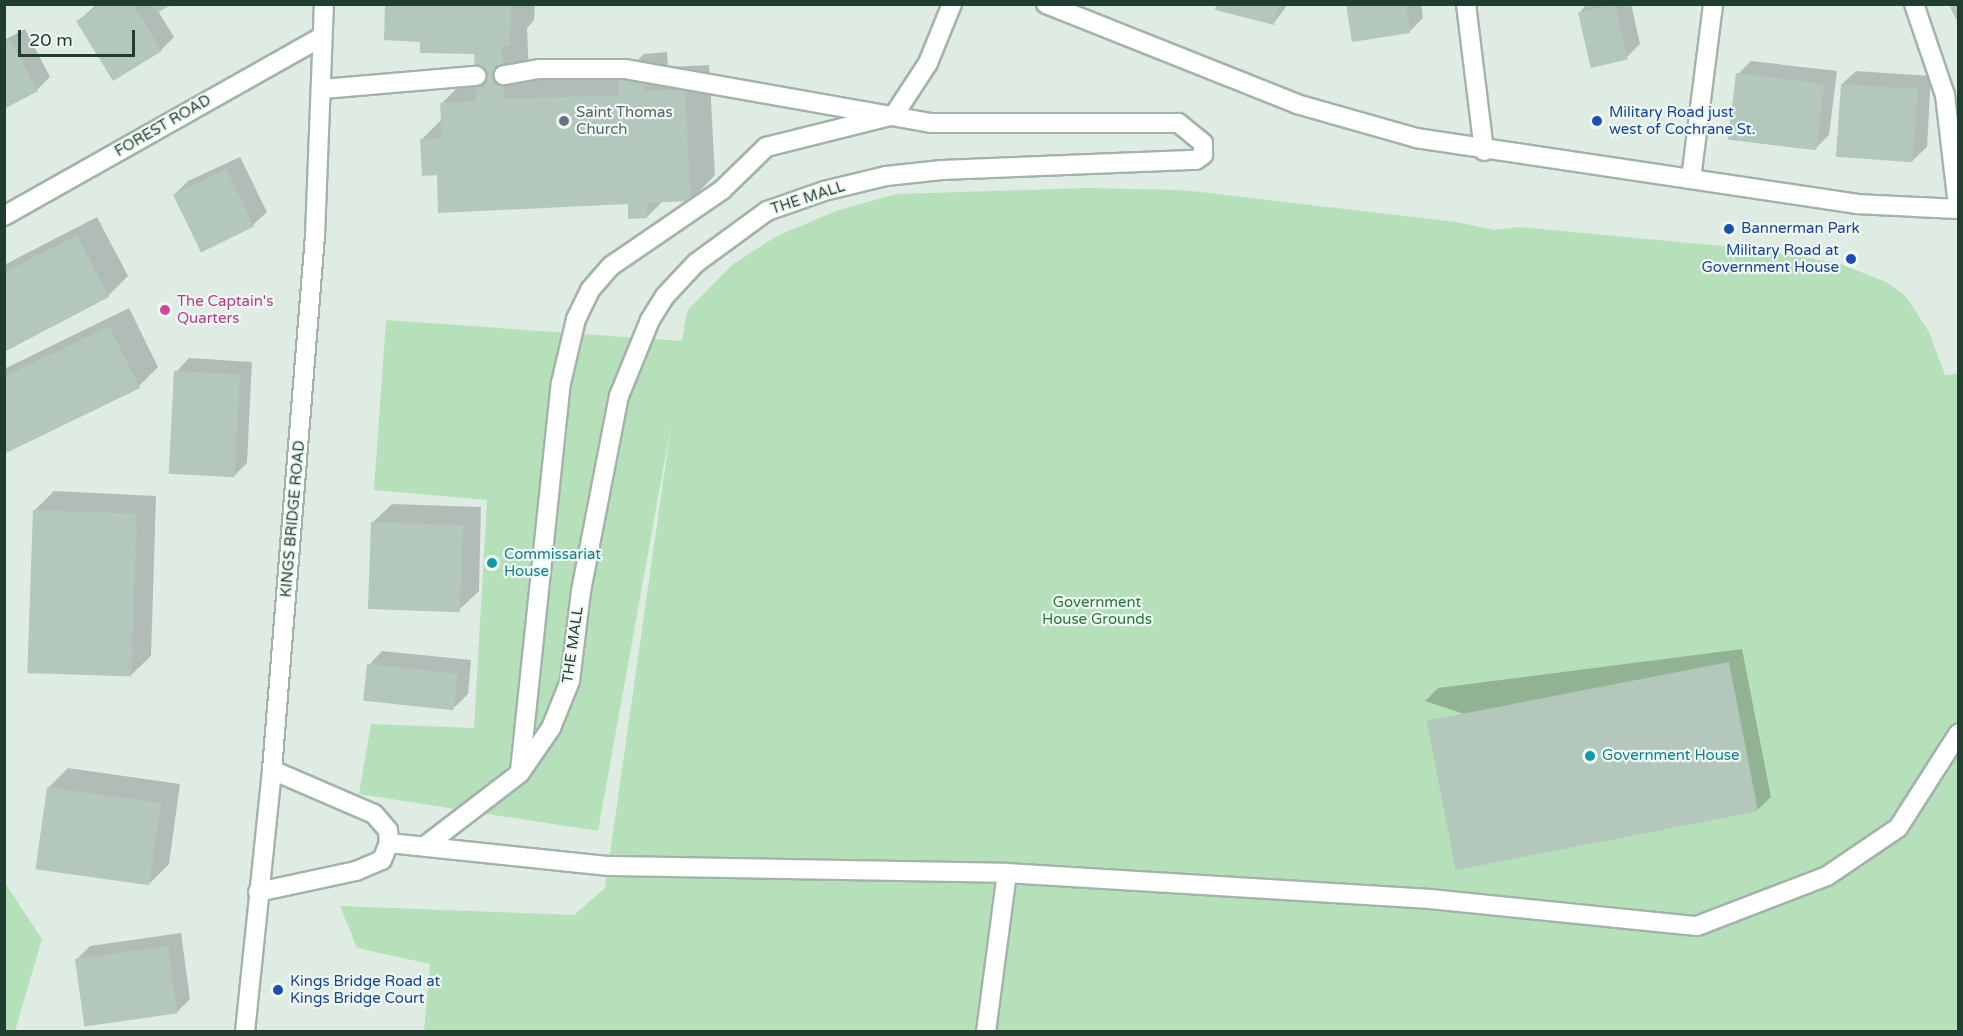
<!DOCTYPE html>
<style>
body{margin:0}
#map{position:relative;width:1963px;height:1036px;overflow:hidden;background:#dfece4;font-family:"Varela Round",sans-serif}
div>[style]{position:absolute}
.green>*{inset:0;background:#b6e0b9}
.shadow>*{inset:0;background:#0003}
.building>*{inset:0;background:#b4c7bc;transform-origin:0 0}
.roads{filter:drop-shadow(2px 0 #a2b4aa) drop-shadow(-2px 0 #a2b4aa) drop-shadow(0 2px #a2b4aa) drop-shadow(0 -2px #a2b4aa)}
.lane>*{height:18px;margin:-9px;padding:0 9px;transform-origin:9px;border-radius:9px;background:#fff}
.street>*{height:18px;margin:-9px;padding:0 9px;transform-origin:9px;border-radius:9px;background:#fff}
.secondary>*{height:18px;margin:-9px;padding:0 9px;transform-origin:9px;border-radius:9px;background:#fff}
.dots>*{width:16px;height:16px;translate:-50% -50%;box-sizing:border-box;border:3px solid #f0f8f3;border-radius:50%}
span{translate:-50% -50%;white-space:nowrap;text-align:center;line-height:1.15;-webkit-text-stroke:4.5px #f0f8f3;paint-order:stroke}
.worship-label{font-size:15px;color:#5b616d}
.left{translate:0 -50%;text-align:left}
.transit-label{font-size:15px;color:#164399}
.right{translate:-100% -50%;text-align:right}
.street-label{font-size:15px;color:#1f3e2f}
.hotel-label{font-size:15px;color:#b23c85}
.culture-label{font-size:15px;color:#0d838f}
.park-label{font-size:15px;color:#257835}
.frame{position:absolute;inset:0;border:6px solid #1f3e2f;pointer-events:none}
.scale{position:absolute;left:18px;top:30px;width:117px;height:27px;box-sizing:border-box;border:3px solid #1f3e2f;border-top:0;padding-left:8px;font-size:18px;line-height:21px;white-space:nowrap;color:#1f3e2f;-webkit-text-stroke:4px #f0f8f3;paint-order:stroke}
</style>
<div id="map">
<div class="green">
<i style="clip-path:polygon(1087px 188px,1183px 190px,1456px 222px,1494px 230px,1519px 227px,1744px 248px,1838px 263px,1886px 282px,1905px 295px,1929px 332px,1945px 375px,1958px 374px,1958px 1031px,424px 1031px,430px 964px,357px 948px,340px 906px,574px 915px,605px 888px,671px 426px,598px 831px,359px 794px,371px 724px,474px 728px,487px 500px,374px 490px,386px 320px,682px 341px,687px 311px,733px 264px,777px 236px,836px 211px,896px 194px)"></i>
<i style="clip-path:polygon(5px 883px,42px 939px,15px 1031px,5px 1031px)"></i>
</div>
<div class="shadow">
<i style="clip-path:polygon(97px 4px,169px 4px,158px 11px,174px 37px,161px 50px,78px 21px)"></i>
<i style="clip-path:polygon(387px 4px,535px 4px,534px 20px,527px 28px,529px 75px,626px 71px,644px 54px,667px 52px,668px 67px,709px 65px,715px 175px,691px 200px,663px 201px,647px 217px,629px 202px,438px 173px,421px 140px,442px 119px,441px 104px,466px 79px,477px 79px,476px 53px,421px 40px)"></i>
<i style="clip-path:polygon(1218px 4px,1288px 4px,1274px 23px)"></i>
<i style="clip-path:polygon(1347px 4px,1421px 4px,1423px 18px,1410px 31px)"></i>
<i style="clip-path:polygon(1587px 4px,1631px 4px,1640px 44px,1627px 57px,1580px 12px)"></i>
<i style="clip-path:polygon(25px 29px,50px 77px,37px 90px,4px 107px,4px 40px)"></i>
<i style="clip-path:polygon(1751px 61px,1837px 71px,1829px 135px,1816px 148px,1738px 74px)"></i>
<i style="clip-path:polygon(1856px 71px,1931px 76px,1927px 147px,1913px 160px,1842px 84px)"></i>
<i style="clip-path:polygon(240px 157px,267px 212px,253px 225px,202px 250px,175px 194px,188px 181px)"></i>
<i style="clip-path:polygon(97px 217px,128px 276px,108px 296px,4px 350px,4px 265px)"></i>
<i style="clip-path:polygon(129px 308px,158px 367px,139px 386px,4px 453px,4px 369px)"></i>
<i style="clip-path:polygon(189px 358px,252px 362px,247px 463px,234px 476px,176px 372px)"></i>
<i style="clip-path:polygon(54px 491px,156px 496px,151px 656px,131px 675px,34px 511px)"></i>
<i style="clip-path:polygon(392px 504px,481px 507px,479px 591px,459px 610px,372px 523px)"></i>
<i style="clip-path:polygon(1742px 649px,1771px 797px,1757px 810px,1425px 701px,1438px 688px)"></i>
<i style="clip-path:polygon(382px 651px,471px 660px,468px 694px,455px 707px,369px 665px)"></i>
<i style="clip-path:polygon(68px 768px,180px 784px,169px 864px,150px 883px,48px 788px)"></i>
<i style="clip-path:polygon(181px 933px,190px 999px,177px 1012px,77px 959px,90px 946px)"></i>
</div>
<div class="building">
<i style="clip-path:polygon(102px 4px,133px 4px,162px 51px,113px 81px,76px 21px)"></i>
<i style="clip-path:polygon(152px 4px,173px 4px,157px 13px)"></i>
<i style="clip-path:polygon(385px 4px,511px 4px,510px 46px,502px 46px,505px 99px,619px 95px,618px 78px,643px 76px,644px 91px,685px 89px,691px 201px,647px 203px,647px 218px,628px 219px,628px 204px,438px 213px,437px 175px,422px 176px,420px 139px,442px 139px,440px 103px,477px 101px,474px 54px,420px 53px,420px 42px,384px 40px)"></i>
<i style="clip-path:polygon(1216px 4px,1279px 4px,1274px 25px,1215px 10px)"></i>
<i style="clip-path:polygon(1346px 4px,1406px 4px,1410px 33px,1352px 42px)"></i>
<i style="left:1615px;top:4px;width:57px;height:38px;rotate:77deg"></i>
<i style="clip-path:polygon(1956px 4px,1958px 4px,1958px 23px,1950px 7px)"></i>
<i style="clip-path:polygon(11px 41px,38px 91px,4px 109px,4px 45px)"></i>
<i style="left:1736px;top:73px;width:89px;height:67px;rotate:7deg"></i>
<i style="left:1841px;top:84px;width:77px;height:73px;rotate:4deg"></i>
<i style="left:226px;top:169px;width:64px;height:59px;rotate:64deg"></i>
<i style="clip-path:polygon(77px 235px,109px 297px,4px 352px,4px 273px)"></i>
<i style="clip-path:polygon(109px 326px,140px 388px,4px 454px,4px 377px)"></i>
<i style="left:174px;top:371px;width:66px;height:103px;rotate:3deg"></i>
<i style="left:33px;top:510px;width:104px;height:163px;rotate:2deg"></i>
<i style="left:371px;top:522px;width:92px;height:87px;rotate:2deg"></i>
<i style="left:1729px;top:662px;width:152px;height:308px;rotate:79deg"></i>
<i style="left:367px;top:664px;width:91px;height:37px;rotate:6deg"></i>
<i style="left:47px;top:787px;width:115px;height:83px;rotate:8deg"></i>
<i style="left:168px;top:946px;width:68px;height:94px;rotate:82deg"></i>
</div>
<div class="roads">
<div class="lane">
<i style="left:323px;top:89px;width:154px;rotate:-4.9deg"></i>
<i style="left:1691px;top:179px;width:176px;rotate:-82.8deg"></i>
<i style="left:272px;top:770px;width:111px;rotate:23.3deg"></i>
<i style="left:374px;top:814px;width:21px;rotate:49deg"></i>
<i style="left:388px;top:830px;width:13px;rotate:86deg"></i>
<i style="left:520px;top:771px;width:390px;rotate:-84deg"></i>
<i style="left:561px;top:383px;width:66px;rotate:-76.8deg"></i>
<i style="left:576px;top:319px;width:32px;rotate:-64deg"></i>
<i style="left:590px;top:290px;width:32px;rotate:-49deg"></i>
<i style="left:611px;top:266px;width:135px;rotate:-34.4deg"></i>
<i style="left:722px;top:190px;width:62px;rotate:-44.3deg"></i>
<i style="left:766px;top:147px;width:132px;rotate:-14deg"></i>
<i style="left:894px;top:115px;width:62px;rotate:-56.8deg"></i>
<i style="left:928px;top:63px;width:64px;rotate:-67.9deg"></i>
<i style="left:425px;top:846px;width:120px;rotate:-37.5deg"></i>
<i style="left:520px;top:773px;width:55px;rotate:-55.4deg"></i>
<i style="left:551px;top:728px;width:51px;rotate:-68deg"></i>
<i style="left:570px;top:681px;width:91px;rotate:-83deg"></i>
<i style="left:581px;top:591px;width:199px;rotate:-79deg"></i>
<i style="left:619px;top:396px;width:82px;rotate:-67.8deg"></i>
<i style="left:650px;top:320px;width:28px;rotate:-58deg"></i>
<i style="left:665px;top:296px;width:45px;rotate:-46.8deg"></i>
<i style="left:696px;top:263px;width:88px;rotate:-36.2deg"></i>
<i style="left:767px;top:211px;width:60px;rotate:-19.3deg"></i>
<i style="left:824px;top:191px;width:64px;rotate:-13.6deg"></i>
<i style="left:886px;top:176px;width:56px;rotate:-6.1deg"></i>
<i style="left:942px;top:170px;width:254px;rotate:-2.3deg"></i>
<i style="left:1196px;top:160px;width:9px;rotate:-36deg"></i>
<i style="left:1203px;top:155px;width:12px;rotate:-90deg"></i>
<i style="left:1203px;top:143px;width:32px;rotate:-141deg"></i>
<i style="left:1178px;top:123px;width:247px;rotate:180deg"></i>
<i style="left:931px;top:123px;width:310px;rotate:-170deg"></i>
<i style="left:626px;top:69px;width:87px;rotate:180deg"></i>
<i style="left:539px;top:69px;width:36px;rotate:170deg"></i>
<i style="left:258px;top:892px;width:100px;rotate:-12.1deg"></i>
<i style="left:356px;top:871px;width:28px;rotate:-23deg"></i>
<i style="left:382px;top:860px;width:18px;rotate:-68deg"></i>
<i style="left:389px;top:843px;width:221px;rotate:6deg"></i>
<i style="left:609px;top:866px;width:398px;rotate:1deg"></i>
<i style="left:1007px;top:873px;width:424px;rotate:3.5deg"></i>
<i style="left:1430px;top:899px;width:268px;rotate:5.8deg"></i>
<i style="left:1697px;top:926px;width:139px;rotate:-21deg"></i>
<i style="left:1827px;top:876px;width:86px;rotate:-34.1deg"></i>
<i style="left:1898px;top:828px;width:112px;rotate:-57.4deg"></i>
<i style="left:986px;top:1032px;width:160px;rotate:-82.5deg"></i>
</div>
<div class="street">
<i style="left:1914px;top:4px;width:96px;rotate:71.2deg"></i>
<i style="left:1945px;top:95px;width:111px;rotate:83.3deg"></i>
<i style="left:4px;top:216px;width:365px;rotate:-29.4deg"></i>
</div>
<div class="secondary">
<i style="left:1046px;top:4px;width:270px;rotate:21.7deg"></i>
<i style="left:1297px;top:104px;width:124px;rotate:15.9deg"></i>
<i style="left:1416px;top:138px;width:445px;rotate:8.5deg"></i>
<i style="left:1856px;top:204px;width:102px;rotate:2.8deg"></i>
<i style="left:1466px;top:4px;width:148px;rotate:83deg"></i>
<i style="left:245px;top:1032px;width:263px;rotate:-84.1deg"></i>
<i style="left:272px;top:770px;width:536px;rotate:-85.4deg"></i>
<i style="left:315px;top:236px;width:232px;rotate:-87.8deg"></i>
</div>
</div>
<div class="dots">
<i style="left:564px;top:121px;background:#6b7280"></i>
<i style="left:1597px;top:121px;background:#1a4fb4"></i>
<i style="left:1729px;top:229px;background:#1a4fb4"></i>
<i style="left:1851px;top:259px;background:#1a4fb4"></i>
<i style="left:165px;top:310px;background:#d1479c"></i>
<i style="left:492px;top:563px;background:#0f9aa8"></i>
<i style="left:1590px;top:756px;background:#0f9aa8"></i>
<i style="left:278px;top:990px;background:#1a4fb4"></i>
</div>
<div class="worship-label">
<span class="left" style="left:576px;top:121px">Saint Thomas<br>Church</span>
</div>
<div class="transit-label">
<span class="left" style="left:1609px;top:121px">Military Road just<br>west of Cochrane St.</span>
<span class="left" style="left:1741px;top:229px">Bannerman Park</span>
<span class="right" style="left:1839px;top:259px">Military Road at<br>Government House</span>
<span class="left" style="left:290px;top:990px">Kings Bridge Road at<br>Kings Bridge Court</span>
</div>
<div class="street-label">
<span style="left:163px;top:126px;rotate:-30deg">FOREST ROAD</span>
<span style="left:808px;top:198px;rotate:-18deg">THE MALL</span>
<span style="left:293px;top:519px;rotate:-85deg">KINGS BRIDGE ROAD</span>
<span style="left:573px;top:645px;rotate:-82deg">THE MALL</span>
</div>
<div class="hotel-label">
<span class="left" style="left:177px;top:310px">The Captain's<br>Quarters</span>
</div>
<div class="culture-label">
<span class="left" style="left:504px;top:563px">Commissariat<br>House</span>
<span class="left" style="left:1602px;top:756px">Government House</span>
</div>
<div class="park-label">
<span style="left:1097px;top:611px">Government<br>House Grounds</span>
</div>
<div class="frame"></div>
<div class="scale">20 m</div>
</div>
